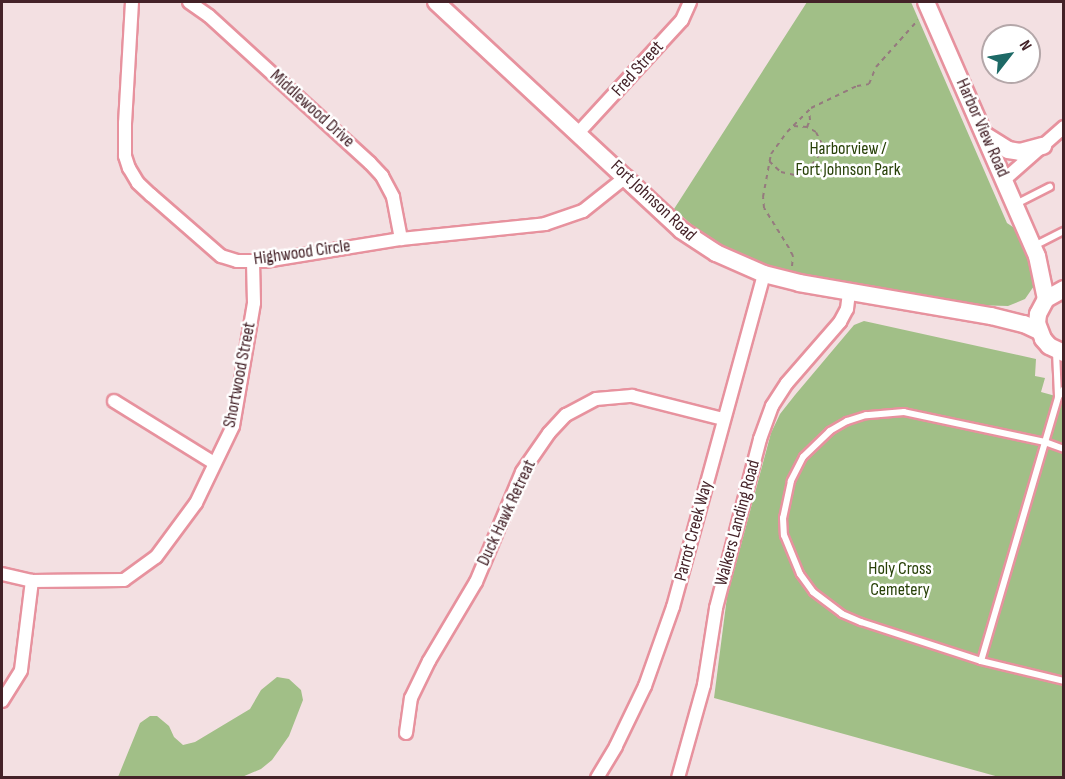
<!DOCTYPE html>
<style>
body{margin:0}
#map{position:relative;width:1065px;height:779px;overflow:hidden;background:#f3e0e2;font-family:"Sofia Sans Condensed",sans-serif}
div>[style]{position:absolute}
.green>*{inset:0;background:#a1bf87}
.path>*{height:2px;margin-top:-1px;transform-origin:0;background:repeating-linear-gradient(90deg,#957a7e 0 4.5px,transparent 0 9px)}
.roads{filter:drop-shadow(2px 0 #e7929e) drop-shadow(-2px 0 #e7929e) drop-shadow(0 2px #e7929e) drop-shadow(0 -2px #e7929e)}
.service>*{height:6px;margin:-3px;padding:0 3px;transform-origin:3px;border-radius:3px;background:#fff}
.minor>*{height:12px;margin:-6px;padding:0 6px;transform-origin:6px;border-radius:6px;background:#fff}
.secondary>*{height:16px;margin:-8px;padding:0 8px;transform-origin:8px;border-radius:8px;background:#fff}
span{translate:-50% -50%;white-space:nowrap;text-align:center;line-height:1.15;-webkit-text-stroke:5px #fff;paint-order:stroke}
.street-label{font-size:18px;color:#442228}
.park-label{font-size:18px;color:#284108}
.frame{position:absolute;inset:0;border:3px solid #442228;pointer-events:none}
.north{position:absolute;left:981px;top:24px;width:60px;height:60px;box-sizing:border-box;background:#fff;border:2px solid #b4a7a9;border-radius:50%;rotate:59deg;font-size:16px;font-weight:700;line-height:24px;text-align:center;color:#442228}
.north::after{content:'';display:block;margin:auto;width:21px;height:27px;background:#1d6966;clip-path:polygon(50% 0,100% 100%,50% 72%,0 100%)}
</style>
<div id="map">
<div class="green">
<i style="clip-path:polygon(807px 2px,911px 2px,1007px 223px,1016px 229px,1034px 271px,1034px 286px,1025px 299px,1008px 306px,971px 305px,802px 275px,766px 266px,733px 252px,700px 232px,674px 209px)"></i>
<i style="clip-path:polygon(864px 321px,1036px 359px,1035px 376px,1045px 378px,1041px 392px,1063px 398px,1063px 777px,999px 777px,714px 698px,727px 597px,771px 433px,780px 414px,795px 395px,854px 325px)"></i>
<i style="clip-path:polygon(277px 677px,289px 679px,301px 690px,303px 700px,289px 736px,272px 760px,261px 769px,242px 777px,118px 777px,140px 723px,150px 716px,157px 716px,169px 726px,174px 737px,183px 745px,195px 742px,250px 709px,261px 690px)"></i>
</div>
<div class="path">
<i style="left:807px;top:127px;width:8px;rotate:-67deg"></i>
<i style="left:810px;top:120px;width:10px;rotate:-96deg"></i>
<i style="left:769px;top:161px;width:16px;rotate:43deg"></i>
<i style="left:781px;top:172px;width:14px;rotate:12deg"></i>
<i style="left:795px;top:175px;width:11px;rotate:-15deg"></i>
<i style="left:806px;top:172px;width:19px;rotate:-51deg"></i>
<i style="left:818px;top:157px;width:14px;rotate:-73deg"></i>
<i style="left:822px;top:144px;width:13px;rotate:-117deg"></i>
<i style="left:816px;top:132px;width:10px;rotate:-151deg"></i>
<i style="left:807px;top:127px;width:14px;rotate:-176deg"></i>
<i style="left:792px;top:266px;width:10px;rotate:-84deg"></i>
<i style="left:793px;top:256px;width:9px;rotate:-117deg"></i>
<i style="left:789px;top:248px;width:47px;rotate:-122deg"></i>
<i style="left:764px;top:208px;width:11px;rotate:-95deg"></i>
<i style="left:763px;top:197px;width:44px;rotate:-79.5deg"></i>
<i style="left:771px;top:154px;width:27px;rotate:-54deg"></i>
<i style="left:787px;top:132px;width:34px;rotate:-45deg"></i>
<i style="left:811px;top:108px;width:51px;rotate:-25.6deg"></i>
<i style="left:857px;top:86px;width:12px;rotate:-9deg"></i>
<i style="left:869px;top:84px;width:18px;rotate:-68deg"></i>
<i style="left:876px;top:67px;width:63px;rotate:-48.2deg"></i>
</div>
<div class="roads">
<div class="service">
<i style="left:1016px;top:204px;width:38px;rotate:-27deg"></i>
<i style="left:1034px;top:246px;width:34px;rotate:-27deg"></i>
<i style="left:1056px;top:352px;width:44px;rotate:87.4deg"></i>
<i style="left:1064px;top:449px;width:20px;rotate:-160deg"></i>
<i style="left:1045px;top:442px;width:144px;rotate:-168deg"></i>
<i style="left:904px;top:412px;width:38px;rotate:175deg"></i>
<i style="left:866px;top:415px;width:20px;rotate:162deg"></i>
<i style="left:847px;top:421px;width:20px;rotate:150deg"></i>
<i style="left:830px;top:431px;width:37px;rotate:136deg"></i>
<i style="left:803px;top:457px;width:27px;rotate:117deg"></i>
<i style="left:791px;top:481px;width:38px;rotate:102deg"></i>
<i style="left:783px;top:518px;width:17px;rotate:87deg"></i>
<i style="left:784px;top:535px;width:42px;rotate:67.7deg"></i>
<i style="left:800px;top:574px;width:22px;rotate:54deg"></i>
<i style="left:813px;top:592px;width:36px;rotate:37deg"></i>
<i style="left:842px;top:614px;width:21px;rotate:23deg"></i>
<i style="left:861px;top:622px;width:126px;rotate:18deg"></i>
<i style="left:981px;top:661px;width:85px;rotate:13.5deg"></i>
<i style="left:981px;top:661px;width:275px;rotate:-73.7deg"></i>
<i style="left:1058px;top:397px;width:10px;rotate:-53deg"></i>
</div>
<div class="minor">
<i style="left:132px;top:2px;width:121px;rotate:93.3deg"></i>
<i style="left:125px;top:123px;width:33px;rotate:90deg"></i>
<i style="left:125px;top:156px;width:13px;rotate:72deg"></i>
<i style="left:129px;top:168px;width:17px;rotate:59deg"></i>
<i style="left:138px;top:183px;width:18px;rotate:43deg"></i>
<i style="left:151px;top:195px;width:93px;rotate:41.1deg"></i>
<i style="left:221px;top:256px;width:17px;rotate:17deg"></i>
<i style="left:237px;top:261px;width:28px"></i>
<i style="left:265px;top:261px;width:138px;rotate:-9.2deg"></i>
<i style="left:401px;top:239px;width:145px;rotate:-5.9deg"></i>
<i style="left:545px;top:224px;width:40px;rotate:-18.9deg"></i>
<i style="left:583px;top:211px;width:56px;rotate:-38.5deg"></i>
<i style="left:189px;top:2px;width:24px;rotate:35deg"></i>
<i style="left:209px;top:16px;width:218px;rotate:42.4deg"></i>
<i style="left:370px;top:163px;width:18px;rotate:47deg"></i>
<i style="left:382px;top:176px;width:24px;rotate:62deg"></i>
<i style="left:393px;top:197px;width:43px;rotate:79.2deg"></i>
<i style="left:579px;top:132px;width:152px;rotate:-47.4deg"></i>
<i style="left:682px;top:20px;width:20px;rotate:-66deg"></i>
<i style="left:1005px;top:179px;width:79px;rotate:-41.4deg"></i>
<i style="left:114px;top:401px;width:118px;rotate:31.8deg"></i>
<i style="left:2px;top:574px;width:31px;rotate:13deg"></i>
<i style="left:32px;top:581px;width:92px;rotate:-0.6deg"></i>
<i style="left:124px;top:580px;width:39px;rotate:-36deg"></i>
<i style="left:156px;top:557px;width:67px;rotate:-53.5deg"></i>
<i style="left:196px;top:503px;width:85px;rotate:-64.3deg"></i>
<i style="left:233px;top:426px;width:125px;rotate:-80.3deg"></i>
<i style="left:254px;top:303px;width:41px;rotate:-91.4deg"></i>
<i style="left:2px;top:701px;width:36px;rotate:-58deg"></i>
<i style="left:21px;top:670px;width:90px;rotate:-83deg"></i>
<i style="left:406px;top:733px;width:35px;rotate:-82deg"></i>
<i style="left:411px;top:698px;width:41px;rotate:-64.1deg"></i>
<i style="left:429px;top:661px;width:92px;rotate:-59.3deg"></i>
<i style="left:476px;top:582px;width:119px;rotate:-67.3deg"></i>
<i style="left:522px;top:472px;width:47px;rotate:-55.3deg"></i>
<i style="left:549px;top:433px;width:25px;rotate:-47deg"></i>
<i style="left:566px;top:415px;width:34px;rotate:-28deg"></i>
<i style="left:596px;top:399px;width:36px;rotate:-5deg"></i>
<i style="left:632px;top:396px;width:94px;rotate:14.2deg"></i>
<i style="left:597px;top:778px;width:37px;rotate:-59deg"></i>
<i style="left:616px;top:746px;width:67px;rotate:-64.2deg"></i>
<i style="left:645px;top:686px;width:84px;rotate:-70.5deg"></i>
<i style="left:673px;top:607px;width:345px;rotate:-74.7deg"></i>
<i style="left:678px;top:778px;width:97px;rotate:-74.4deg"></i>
<i style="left:704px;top:685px;width:78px;rotate:-81.1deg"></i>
<i style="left:716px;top:608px;width:175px;rotate:-75.4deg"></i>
<i style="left:760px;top:439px;width:35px;rotate:-70deg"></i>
<i style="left:772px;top:406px;width:27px;rotate:-57deg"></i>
<i style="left:787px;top:383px;width:81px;rotate:-49deg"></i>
<i style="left:840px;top:322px;width:15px;rotate:-62deg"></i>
<i style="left:847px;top:309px;width:16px;rotate:-83deg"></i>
</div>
<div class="secondary">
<i style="left:436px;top:2px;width:335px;rotate:42.9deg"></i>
<i style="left:681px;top:230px;width:42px;rotate:33.3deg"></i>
<i style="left:716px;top:253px;width:52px;rotate:23.6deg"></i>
<i style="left:764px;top:274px;width:36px;rotate:14deg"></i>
<i style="left:799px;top:283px;width:195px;rotate:9.8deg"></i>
<i style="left:991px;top:316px;width:34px;rotate:14deg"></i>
<i style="left:1024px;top:324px;width:17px;rotate:25deg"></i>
<i style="left:926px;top:2px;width:277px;rotate:66.4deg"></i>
<i style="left:1037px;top:256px;width:44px;rotate:78.2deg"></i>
<i style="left:986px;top:136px;width:26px;rotate:32deg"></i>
<i style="left:1008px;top:150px;width:12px;rotate:9deg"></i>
<i style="left:1020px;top:152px;width:24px;rotate:-15deg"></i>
<i style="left:1064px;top:289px;width:21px;rotate:151deg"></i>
<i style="left:1046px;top:299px;width:17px;rotate:118deg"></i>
<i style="left:1038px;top:314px;width:9px;rotate:96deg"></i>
<i style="left:1037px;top:323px;width:17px;rotate:69deg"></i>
<i style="left:1043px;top:339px;width:9px;rotate:49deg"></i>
<i style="left:1049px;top:346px;width:17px;rotate:25deg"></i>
</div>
</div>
<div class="street-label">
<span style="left:638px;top:69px;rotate:-48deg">Fred Street</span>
<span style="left:312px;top:109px;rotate:42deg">Middlewood Drive</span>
<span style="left:982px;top:128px;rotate:66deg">Harbor View Road</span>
<span style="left:653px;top:201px;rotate:43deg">Fort Johnson Road</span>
<span style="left:302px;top:253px;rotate:-8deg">Highwood Circle</span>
<span style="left:240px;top:375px;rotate:-79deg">Shortwood Street</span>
<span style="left:507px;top:513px;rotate:-65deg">Duck Hawk Retreat</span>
<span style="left:738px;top:523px;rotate:-75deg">Walkers Landing Road</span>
<span style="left:694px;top:531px;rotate:-75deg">Parrot Creek Way</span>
</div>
<div class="park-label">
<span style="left:848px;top:160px">Harborview /<br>Fort Johnson Park</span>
<span style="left:900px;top:580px">Holy Cross<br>Cemetery</span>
</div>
<div class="frame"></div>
<div class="north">N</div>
</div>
